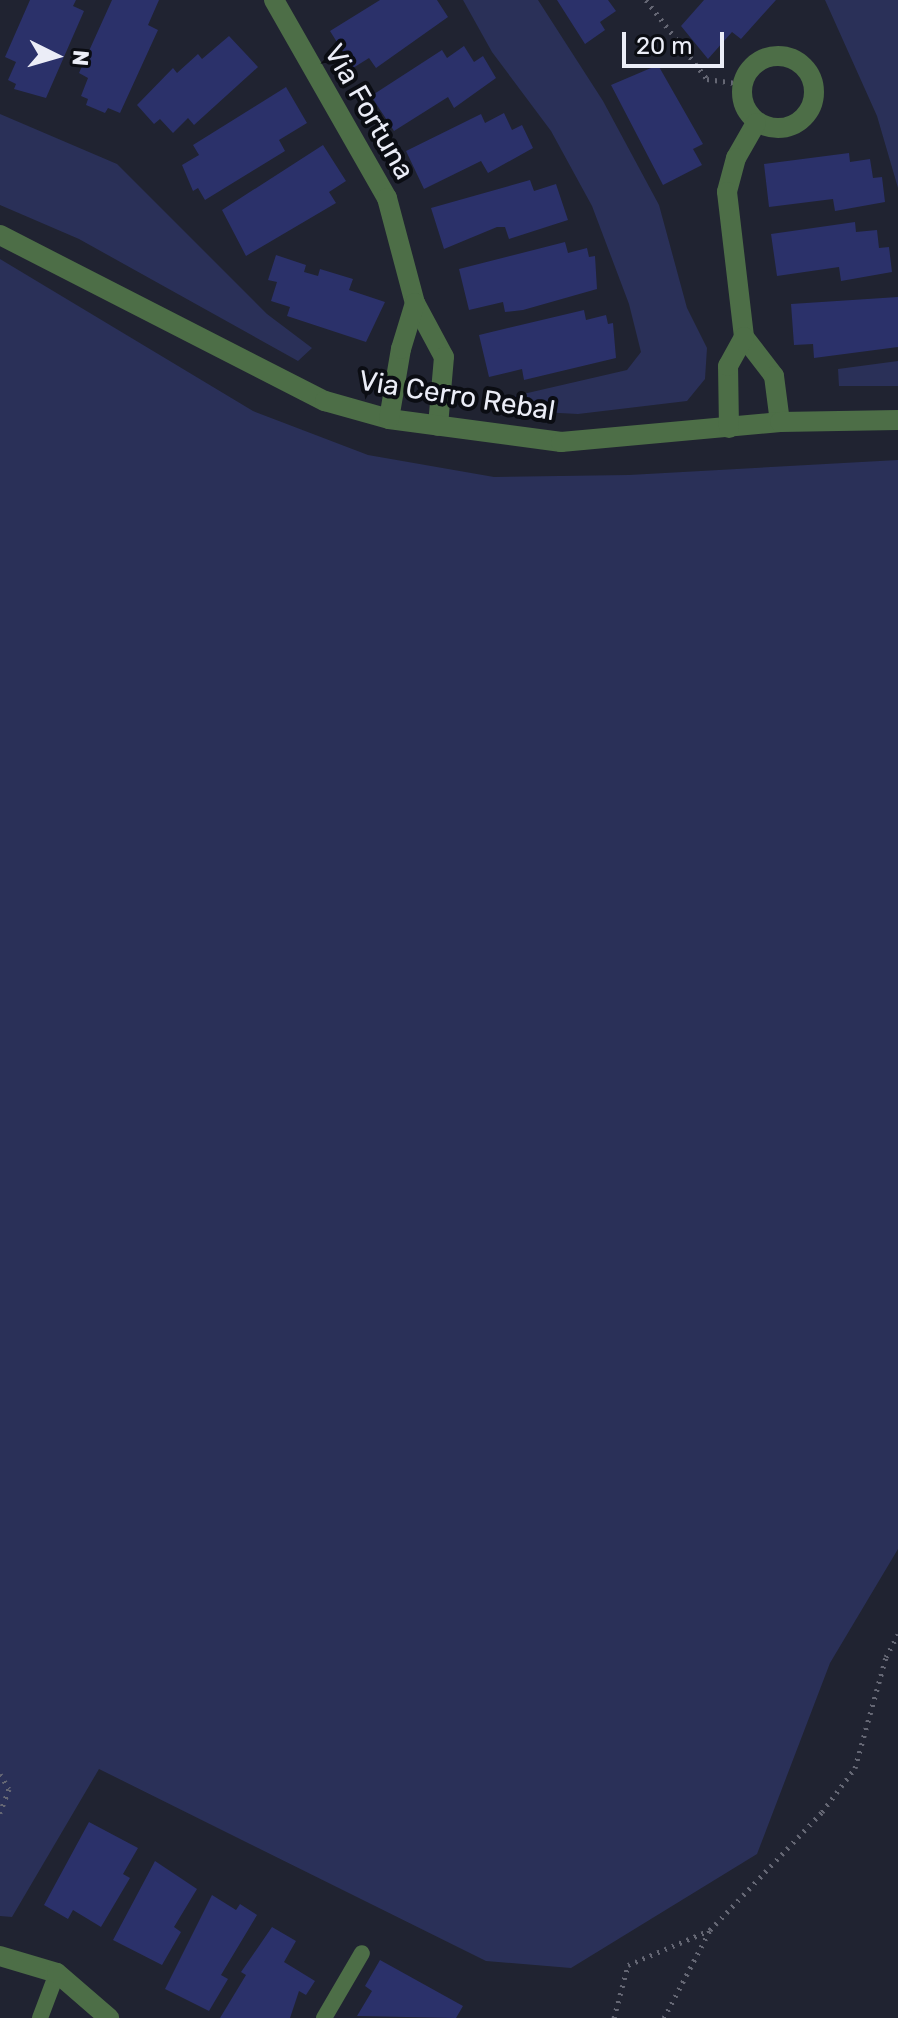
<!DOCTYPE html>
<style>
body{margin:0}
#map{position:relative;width:898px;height:2018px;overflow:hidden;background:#202331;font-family:Rubik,sans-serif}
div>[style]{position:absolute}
.green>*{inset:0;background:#2a3058}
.building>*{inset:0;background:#2b316a}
.path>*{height:5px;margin-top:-2.5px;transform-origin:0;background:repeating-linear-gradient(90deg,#656774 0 2px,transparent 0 8px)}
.lane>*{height:16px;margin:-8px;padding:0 8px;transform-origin:8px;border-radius:8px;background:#4d6e47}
.street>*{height:20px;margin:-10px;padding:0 10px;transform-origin:10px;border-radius:10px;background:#4d6e47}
.street>.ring{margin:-10px;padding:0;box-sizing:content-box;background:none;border:20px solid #4d6e47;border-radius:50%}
span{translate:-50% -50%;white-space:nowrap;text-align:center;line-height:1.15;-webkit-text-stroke:8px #0b0d13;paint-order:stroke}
.street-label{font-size:28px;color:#ebedf7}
.north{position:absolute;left:16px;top:16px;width:80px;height:80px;-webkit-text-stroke:6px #0b0d13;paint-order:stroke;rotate:95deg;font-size:22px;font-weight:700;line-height:32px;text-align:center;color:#ebedf7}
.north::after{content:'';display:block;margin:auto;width:28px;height:36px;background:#ebedf7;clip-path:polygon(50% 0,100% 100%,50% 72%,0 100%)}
.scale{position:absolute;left:622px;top:32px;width:102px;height:36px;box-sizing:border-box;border:4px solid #ebedf7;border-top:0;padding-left:10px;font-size:24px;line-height:28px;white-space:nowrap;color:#ebedf7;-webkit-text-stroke:6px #0b0d13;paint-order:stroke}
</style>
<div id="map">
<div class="green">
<i style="clip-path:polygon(463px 0,538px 0,603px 101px,659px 205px,687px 308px,707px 348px,705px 379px,687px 401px,578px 414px,501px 410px,501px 399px,627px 370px,641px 352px,629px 304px,592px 206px,551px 131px,492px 52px)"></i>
<i style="clip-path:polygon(825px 0,898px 0,898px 188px,877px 116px)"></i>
<i style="clip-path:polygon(0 114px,117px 164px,267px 314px,312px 348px,298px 361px,79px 239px,0 205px)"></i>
<i style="clip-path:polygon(0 259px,253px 411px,368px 455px,494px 477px,629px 475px,898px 460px,898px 1549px,830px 1663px,757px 1854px,571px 1968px,486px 1961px,99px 1769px,12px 1917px,0 1916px)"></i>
<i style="clip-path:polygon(898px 361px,898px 386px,839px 386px,838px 369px)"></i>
</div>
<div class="building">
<i style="clip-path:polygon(30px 0,76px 0,73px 6px,84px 11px,46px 98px,14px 89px,16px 84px,8px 80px,16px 62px,5px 57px)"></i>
<i style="clip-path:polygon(112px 0,159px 0,148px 25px,158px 30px,120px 113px,108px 108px,105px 113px,86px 105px,88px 99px,81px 96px,88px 78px,79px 73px)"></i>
<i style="clip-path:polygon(380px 0,437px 0,448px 17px,376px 68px,369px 58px,353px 68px,330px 31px)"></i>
<i style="clip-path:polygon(557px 0,608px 0,616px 11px,600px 22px,605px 30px,585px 44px)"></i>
<i style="clip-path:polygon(704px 0,776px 0,741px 39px,732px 32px,708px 59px,681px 26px)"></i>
<i style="clip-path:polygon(229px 36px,258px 67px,194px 125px,188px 118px,173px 133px,160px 119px,154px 124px,137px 105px,173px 68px,177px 73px,198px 54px,202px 59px)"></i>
<i style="clip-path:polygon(464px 46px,474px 62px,483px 56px,496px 78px,454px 108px,448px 97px,394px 131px,371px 96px,442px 50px,447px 58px)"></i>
<i style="clip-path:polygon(658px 65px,703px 144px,693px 149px,702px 165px,663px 185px,611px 85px)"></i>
<i style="clip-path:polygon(286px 87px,307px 123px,279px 140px,285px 151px,205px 200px,198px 188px,193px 191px,182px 165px,199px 155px,193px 145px)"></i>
<i style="clip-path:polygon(504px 113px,512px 130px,522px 125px,533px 148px,488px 173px,481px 161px,424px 189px,406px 151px,481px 114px,485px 123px)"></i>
<i style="clip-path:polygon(323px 145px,346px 181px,329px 192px,336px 203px,246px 256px,222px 210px)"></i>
<i style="clip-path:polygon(849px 153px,850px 162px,870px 159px,873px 178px,882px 177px,885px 202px,835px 211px,833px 199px,769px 207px,764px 164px)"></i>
<i style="clip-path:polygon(530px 180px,534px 191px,556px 184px,568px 220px,509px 239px,505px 227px,497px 227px,444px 249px,431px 208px)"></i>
<i style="clip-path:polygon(855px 222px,856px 232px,877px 230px,879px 248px,889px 247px,892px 272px,841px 281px,839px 267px,777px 276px,771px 234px)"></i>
<i style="clip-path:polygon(565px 242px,568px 253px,587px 248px,589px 257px,595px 256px,597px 289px,523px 310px,505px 312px,503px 302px,469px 310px,459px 269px)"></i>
<i style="clip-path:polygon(276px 255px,306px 265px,304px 272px,318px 276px,320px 269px,353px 279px,349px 290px,385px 302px,366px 342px,287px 316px,290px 307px,271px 301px,277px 282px,268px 280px)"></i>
<i style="clip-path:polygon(898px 297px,898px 347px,814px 358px,813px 344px,794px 345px,791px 304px)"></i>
<i style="clip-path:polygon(584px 310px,586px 320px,606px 315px,608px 324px,613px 323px,616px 358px,524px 380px,522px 369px,489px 377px,479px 335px)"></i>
<i style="clip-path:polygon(89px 1822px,138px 1848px,123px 1874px,130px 1878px,101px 1927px,73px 1910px,68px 1919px,44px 1905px)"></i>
<i style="clip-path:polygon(155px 1861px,197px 1889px,174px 1927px,181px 1932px,162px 1965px,113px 1940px)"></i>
<i style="clip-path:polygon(212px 1895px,236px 1910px,240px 1904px,257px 1915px,221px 1975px,228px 1979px,209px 2011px,165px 1989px)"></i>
<i style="clip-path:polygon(272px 1927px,296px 1941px,284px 1962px,315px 1981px,306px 1995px,299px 1991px,290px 2018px,220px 2018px,246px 1975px,241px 1972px)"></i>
<i style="clip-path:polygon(380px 1960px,463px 2006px,456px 2018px,357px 2016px,372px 1991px,365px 1986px)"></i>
</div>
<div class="path">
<i style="left:646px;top:0;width:100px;rotate:52.3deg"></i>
<i style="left:707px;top:79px;width:36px;rotate:8deg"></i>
<i style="left:0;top:1774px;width:17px;rotate:59deg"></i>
<i style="left:9px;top:1789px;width:26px;rotate:111deg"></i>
<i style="left:614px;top:2018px;width:55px;rotate:-75.2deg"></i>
<i style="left:628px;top:1965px;width:89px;rotate:-23.1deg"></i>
<i style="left:710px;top:1930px;width:163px;rotate:-46.5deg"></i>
<i style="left:822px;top:1812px;width:55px;rotate:-53.1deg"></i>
<i style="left:855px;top:1768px;width:115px;rotate:-74.4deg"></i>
<i style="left:886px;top:1657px;width:26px;rotate:-62deg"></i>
<i style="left:664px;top:2018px;width:99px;rotate:-62.4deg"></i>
</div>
<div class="lane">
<i style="left:40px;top:2018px;width:48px;rotate:-69.3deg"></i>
<i style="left:324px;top:2018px;width:75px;rotate:-59.7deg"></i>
</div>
<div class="street">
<i style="left:274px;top:0;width:228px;rotate:60.3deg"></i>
<i style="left:387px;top:198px;width:109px;rotate:75.1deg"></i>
<i style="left:415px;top:303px;width:61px;rotate:61.8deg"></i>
<i style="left:444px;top:357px;width:69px;rotate:95deg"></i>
<i class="ring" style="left:742px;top:56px;width:52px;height:52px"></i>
<i style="left:756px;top:123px;width:40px;rotate:119.7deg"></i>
<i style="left:736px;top:158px;width:35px;rotate:105deg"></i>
<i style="left:727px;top:192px;width:146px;rotate:83.3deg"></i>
<i style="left:744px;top:337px;width:49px;rotate:52.4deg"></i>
<i style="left:774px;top:376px;width:46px;rotate:82.6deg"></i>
<i style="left:0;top:235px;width:365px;rotate:27.1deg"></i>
<i style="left:325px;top:401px;width:66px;rotate:15.7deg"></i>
<i style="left:389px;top:419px;width:174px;rotate:7.6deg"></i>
<i style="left:561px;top:442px;width:220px;rotate:-5.2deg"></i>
<i style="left:780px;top:422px;width:118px;rotate:-1deg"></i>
<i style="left:389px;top:419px;width:71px;rotate:-80.3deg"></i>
<i style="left:401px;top:349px;width:48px;rotate:-73.1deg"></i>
<i style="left:729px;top:428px;width:62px;rotate:-90.9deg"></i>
<i style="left:728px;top:366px;width:33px;rotate:-61deg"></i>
<i style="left:0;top:1956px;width:59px;rotate:16.6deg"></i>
<i style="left:57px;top:1973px;width:69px;rotate:40.9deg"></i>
</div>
<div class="street-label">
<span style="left:369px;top:112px;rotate:60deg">Via Fortuna</span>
<span style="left:457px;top:396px;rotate:9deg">Via Cerro Rebal</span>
</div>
<div class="north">N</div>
<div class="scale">20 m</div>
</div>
